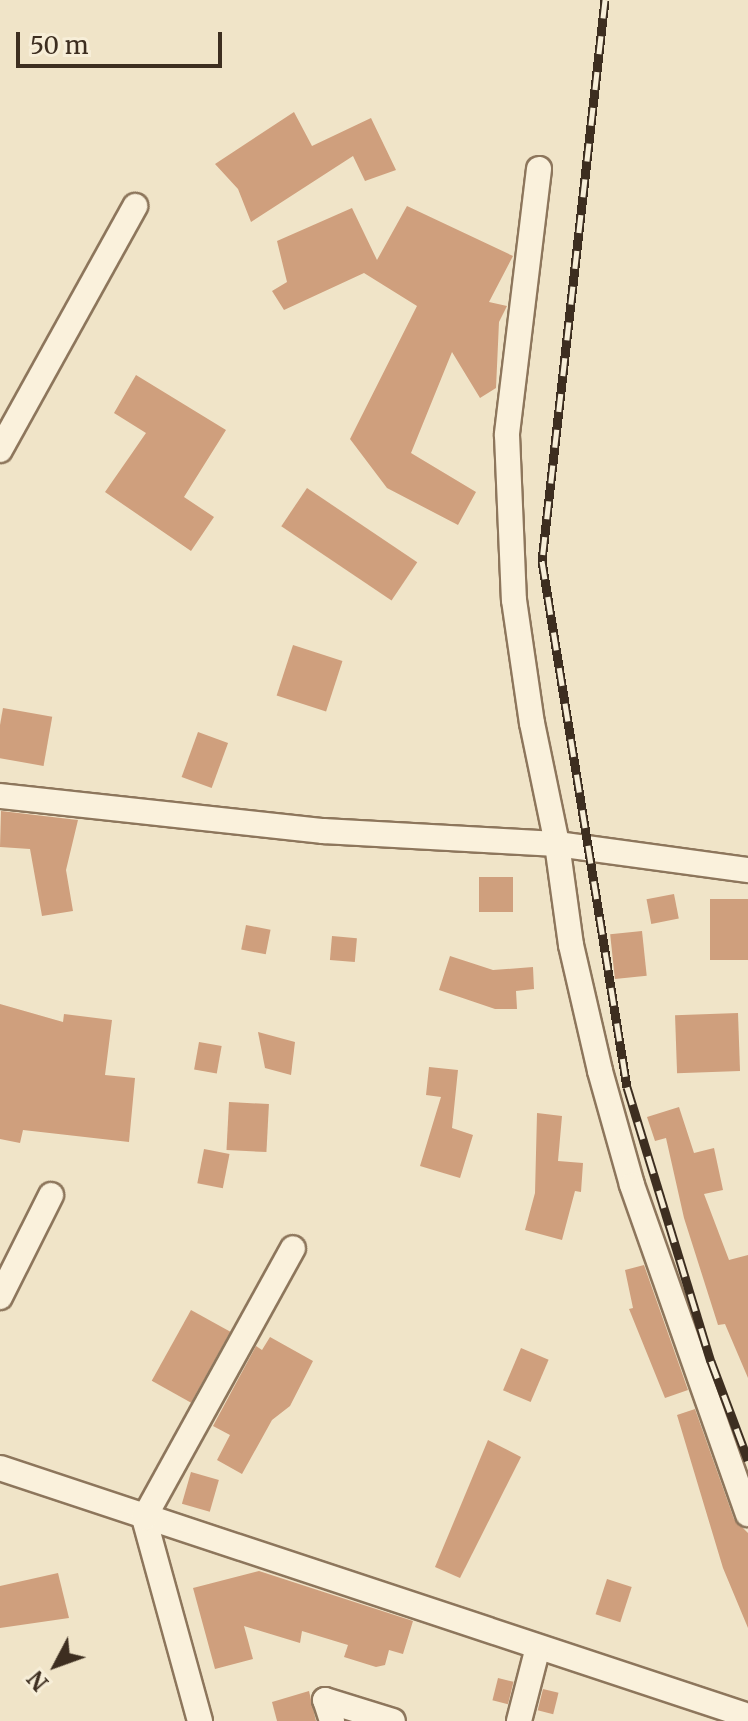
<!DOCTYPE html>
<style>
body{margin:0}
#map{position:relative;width:748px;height:1721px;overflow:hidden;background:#f0e4c8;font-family:Merriweather,serif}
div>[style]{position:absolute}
.building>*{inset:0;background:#cf9f7d;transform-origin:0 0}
.roads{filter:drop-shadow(2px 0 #8d765c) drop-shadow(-2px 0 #8d765c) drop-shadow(0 2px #8d765c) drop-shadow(0 -2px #8d765c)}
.minor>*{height:24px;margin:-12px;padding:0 12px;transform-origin:12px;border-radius:12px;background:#faf1dc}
.rail>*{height:9px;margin-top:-4.5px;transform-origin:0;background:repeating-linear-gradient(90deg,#f7eed8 0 18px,#3d2e20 0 36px);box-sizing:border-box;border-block:2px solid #3d2e20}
span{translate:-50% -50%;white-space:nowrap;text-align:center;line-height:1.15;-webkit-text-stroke:7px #f7eed8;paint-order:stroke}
.north{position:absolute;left:16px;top:1625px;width:80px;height:80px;-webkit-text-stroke:6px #f7eed8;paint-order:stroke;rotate:229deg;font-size:22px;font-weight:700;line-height:32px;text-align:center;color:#3d2e20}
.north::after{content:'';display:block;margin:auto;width:28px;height:36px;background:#3d2e20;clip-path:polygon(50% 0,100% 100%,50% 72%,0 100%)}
.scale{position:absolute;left:16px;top:32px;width:206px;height:36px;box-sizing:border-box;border:4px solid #3d2e20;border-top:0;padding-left:10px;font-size:24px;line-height:28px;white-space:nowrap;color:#3d2e20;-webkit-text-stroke:6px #f7eed8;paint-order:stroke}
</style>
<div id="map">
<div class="building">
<i style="clip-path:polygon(294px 112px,312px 146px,371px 118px,396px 170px,365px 181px,353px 156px,251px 222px,238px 189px,215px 164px)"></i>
<i style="clip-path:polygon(407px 206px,513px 256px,489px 302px,507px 306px,499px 322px,496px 388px,480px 398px,452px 352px,411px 453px,476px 492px,458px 525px,387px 488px,350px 439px,417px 306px,364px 273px,284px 310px,272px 291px,287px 282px,277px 241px,352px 208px,377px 260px)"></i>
<i style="clip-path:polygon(136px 375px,226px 430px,184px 497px,214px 517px,191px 551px,105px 492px,146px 433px,114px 413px)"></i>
<i style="left:307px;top:488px;width:133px;height:46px;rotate:34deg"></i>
<i style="left:293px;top:645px;width:52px;height:53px;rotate:18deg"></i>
<i style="left:3px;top:708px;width:50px;height:50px;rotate:10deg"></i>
<i style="left:198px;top:732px;width:32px;height:48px;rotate:20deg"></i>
<i style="clip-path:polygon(1px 811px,78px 820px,66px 870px,73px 911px,42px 916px,30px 849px,0 847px)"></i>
<i style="left:479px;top:877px;width:34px;height:35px"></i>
<i style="left:674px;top:894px;width:25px;height:28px;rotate:79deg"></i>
<i style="left:748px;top:899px;width:61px;height:38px;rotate:90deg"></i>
<i style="left:246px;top:925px;width:25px;height:25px;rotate:11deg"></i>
<i style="left:642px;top:931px;width:45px;height:32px;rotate:84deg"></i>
<i style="left:332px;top:936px;width:25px;height:24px;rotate:5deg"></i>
<i style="clip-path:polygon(450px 956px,493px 970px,533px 967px,534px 989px,516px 991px,517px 1009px,495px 1009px,439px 990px)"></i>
<i style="clip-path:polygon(0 1004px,63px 1022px,64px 1014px,112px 1020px,105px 1075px,135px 1078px,129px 1142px,23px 1130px,20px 1143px,0 1139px)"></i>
<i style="left:738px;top:1013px;width:58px;height:63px;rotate:88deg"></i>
<i style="clip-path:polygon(258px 1032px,295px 1042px,291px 1075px,265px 1068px)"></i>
<i style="left:199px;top:1042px;width:23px;height:28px;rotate:10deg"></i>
<i style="clip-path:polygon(429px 1067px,458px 1070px,452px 1128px,473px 1135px,460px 1178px,420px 1166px,441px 1097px,426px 1095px)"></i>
<i style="left:229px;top:1102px;width:40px;height:48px;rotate:3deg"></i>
<i style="clip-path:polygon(679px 1107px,694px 1153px,714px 1148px,723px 1190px,704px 1194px,729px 1260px,748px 1255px,748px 1378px,725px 1324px,718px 1325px,684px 1218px,666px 1138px,655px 1141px,647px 1117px)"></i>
<i style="clip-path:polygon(537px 1113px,562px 1116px,558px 1161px,583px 1163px,581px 1192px,575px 1191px,562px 1240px,525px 1230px,535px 1193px)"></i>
<i style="left:204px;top:1149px;width:26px;height:35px;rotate:11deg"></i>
<i style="clip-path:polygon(644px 1265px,688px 1390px,665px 1398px,629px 1309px,633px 1308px,625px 1270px)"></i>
<i style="left:191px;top:1310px;width:45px;height:81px;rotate:29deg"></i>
<i style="clip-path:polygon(270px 1337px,313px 1361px,290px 1406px,272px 1420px,242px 1474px,217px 1460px,230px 1435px,213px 1426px,256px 1346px,262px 1350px)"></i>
<i style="left:521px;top:1348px;width:30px;height:46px;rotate:23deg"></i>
<i style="clip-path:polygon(695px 1409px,734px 1519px,748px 1533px,748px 1628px,723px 1568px,677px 1415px)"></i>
<i style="clip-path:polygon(488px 1440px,521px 1457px,460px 1578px,435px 1567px)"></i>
<i style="left:191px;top:1472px;width:29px;height:33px;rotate:16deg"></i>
<i style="clip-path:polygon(259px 1571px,413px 1621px,403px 1654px,389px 1650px,385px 1665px,376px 1667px,344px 1657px,348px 1645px,302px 1631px,300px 1643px,244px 1626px,253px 1659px,215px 1669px,193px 1588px)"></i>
<i style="clip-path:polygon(58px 1573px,69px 1618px,0 1628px,0 1586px)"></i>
<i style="left:607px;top:1579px;width:26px;height:37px;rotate:18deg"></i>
<i style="left:498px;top:1678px;width:16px;height:23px;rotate:14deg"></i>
<i style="left:543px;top:1689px;width:16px;height:22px;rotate:14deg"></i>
<i style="clip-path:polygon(309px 1691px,316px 1721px,277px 1721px,272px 1702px)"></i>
</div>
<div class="roads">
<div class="minor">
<i style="left:539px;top:169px;width:268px;rotate:96.9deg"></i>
<i style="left:507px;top:435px;width:165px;rotate:87.6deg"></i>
<i style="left:514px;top:600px;width:124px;rotate:81.7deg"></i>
<i style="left:532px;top:723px;width:124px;rotate:78.3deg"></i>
<i style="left:557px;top:844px;width:102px;rotate:82.1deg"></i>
<i style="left:571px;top:945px;width:129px;rotate:77deg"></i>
<i style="left:600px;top:1071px;width:118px;rotate:74.3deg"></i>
<i style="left:632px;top:1185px;width:349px;rotate:70.6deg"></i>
<i style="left:0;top:450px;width:279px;rotate:-61deg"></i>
<i style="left:0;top:796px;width:325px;rotate:6.2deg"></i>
<i style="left:323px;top:831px;width:234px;rotate:3.2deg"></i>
<i style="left:557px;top:844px;width:193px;rotate:7.8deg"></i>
<i style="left:0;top:1297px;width:114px;rotate:-63.4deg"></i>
<i style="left:0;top:1468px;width:788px;rotate:18.34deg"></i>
<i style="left:200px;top:1721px;width:211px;rotate:-105.4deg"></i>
<i style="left:144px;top:1518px;width:308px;rotate:-61.1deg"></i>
<i style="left:332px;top:1721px;width:22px;rotate:-108deg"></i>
<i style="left:325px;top:1700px;width:71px;rotate:17.2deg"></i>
<i style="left:519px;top:1721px;width:76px;rotate:-75.6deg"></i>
</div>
</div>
<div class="rail">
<i style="left:605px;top:0;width:565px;rotate:96.41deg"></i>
<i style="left:542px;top:561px;width:533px;rotate:80.82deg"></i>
<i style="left:627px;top:1087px;width:287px;rotate:73deg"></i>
<i style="left:711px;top:1361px;width:106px;rotate:69.5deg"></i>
</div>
<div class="north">N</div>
<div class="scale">50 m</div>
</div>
